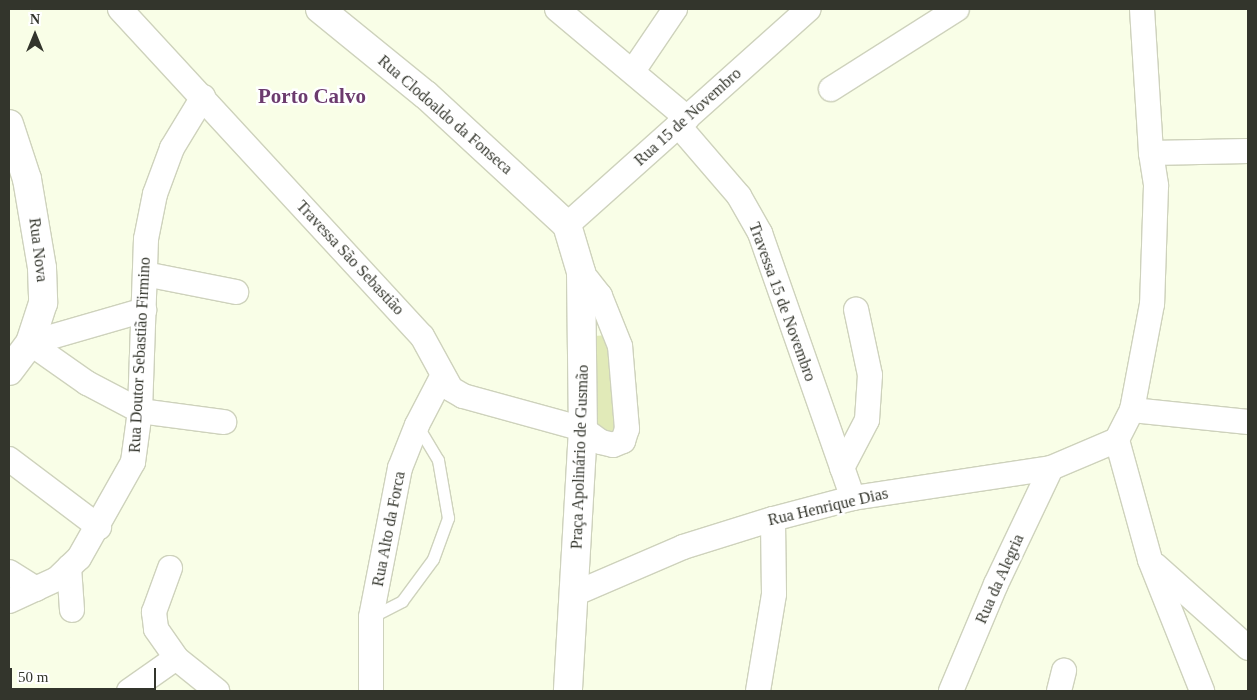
<!DOCTYPE html>
<meta charset="utf-8">
<style>
body{margin:0}
#map{position:relative;width:1257px;height:700px;overflow:hidden;background:#f9fee7;font-family:Georgia,serif}
div>[style]{position:absolute}
.green>*{inset:0;background:#e1eab8}
.roads{filter:drop-shadow(1px 0 #ced2bc) drop-shadow(-1px 0 #ced2bc) drop-shadow(0 1px #ced2bc) drop-shadow(0 -1px #ced2bc)}
.lane>*{height:11px;margin:-5.5px;padding:0 5.5px;transform-origin:5.5px;border-radius:5.5px;background:#fff}
.street>*{height:24px;margin:-12px;padding:0 12px;transform-origin:12px;border-radius:12px;background:#fff}
.secondary>*{height:28px;margin:-14px;padding:0 14px;transform-origin:14px;border-radius:14px;background:#fff}
span{translate:-50% -50%;white-space:nowrap;text-align:center;line-height:1.15;-webkit-text-stroke:5px #fff;paint-order:stroke}
.street-label{font-size:16px;color:#33352c}
.district-label{font-size:21px;color:#6c3b6e;font-weight:700}
.frame{position:absolute;inset:0;border:10px solid #33352c;pointer-events:none}
.north{position:absolute;left:10px;top:10px;width:50px;height:50px;-webkit-text-stroke:4px #fff;paint-order:stroke;rotate:0deg;font-size:14px;font-weight:700;line-height:20px;text-align:center;color:#33352c}
.north::after{content:'';display:block;margin:auto;width:18px;height:22px;background:#33352c;clip-path:polygon(50% 0,100% 100%,50% 72%,0 100%)}
.scale{position:absolute;left:10px;top:668px;width:146px;height:22px;box-sizing:border-box;border:2px solid #33352c;border-top:0;padding-left:6px;font-size:15px;line-height:18px;white-space:nowrap;color:#33352c;-webkit-text-stroke:4px #fff;paint-order:stroke}
</style>
<div id="map">
<div class="green">
<i style="clip-path:polygon(612px 335px,620px 433px,595px 432px,593px 336px)"></i>
</div>
<div class="roads">
<div class="lane">
<i style="left:371px;top:617px;width:35px;rotate:-27deg"></i>
<i style="left:402px;top:601px;width:52px;rotate:-53.6deg"></i>
<i style="left:433px;top:559px;width:44px;rotate:-69.9deg"></i>
<i style="left:448px;top:518px;width:59px;rotate:-99.8deg"></i>
<i style="left:438px;top:460px;width:39px;rotate:-121deg"></i>
</div>
<div class="street">
<i style="left:120px;top:9px;width:445px;rotate:47.3deg"></i>
<i style="left:422px;top:336px;width:60px;rotate:61.3deg"></i>
<i style="left:451px;top:389px;width:14px;rotate:30deg"></i>
<i style="left:463px;top:396px;width:124px;rotate:15.4deg"></i>
<i style="left:583px;top:429px;width:22px;rotate:36deg"></i>
<i style="left:601px;top:442px;width:12px;rotate:14deg"></i>
<i style="left:613px;top:445px;width:11px;rotate:-22deg"></i>
<i style="left:623px;top:441px;width:13px;rotate:-72deg"></i>
<i style="left:627px;top:429px;width:83px;rotate:-94.8deg"></i>
<i style="left:620px;top:346px;width:54px;rotate:-111.8deg"></i>
<i style="left:600px;top:296px;width:31px;rotate:-128deg"></i>
<i style="left:557px;top:9px;width:170px;rotate:40deg"></i>
<i style="left:1142px;top:9px;width:144px;rotate:86.4deg"></i>
<i style="left:1151px;top:153px;width:33px;rotate:81deg"></i>
<i style="left:1156px;top:186px;width:118px;rotate:91.9deg"></i>
<i style="left:1152px;top:304px;width:108px;rotate:100.7deg"></i>
<i style="left:1132px;top:410px;width:34px;rotate:117deg"></i>
<i style="left:1117px;top:440px;width:124px;rotate:74.6deg"></i>
<i style="left:1150px;top:560px;width:141px;rotate:68.3deg"></i>
<i style="left:633px;top:71px;width:75px;rotate:-55.9deg"></i>
<i style="left:831px;top:89px;width:149px;rotate:-32.4deg"></i>
<i style="left:678px;top:125px;width:94px;rotate:49.3deg"></i>
<i style="left:739px;top:196px;width:43px;rotate:60.4deg"></i>
<i style="left:760px;top:233px;width:281px;rotate:70.7deg"></i>
<i style="left:1151px;top:153px;width:97px;rotate:-1.2deg"></i>
<i style="left:567px;top:225px;width:324px;rotate:-41.8deg"></i>
<i style="left:145px;top:274px;width:93px;rotate:11.2deg"></i>
<i style="left:30px;top:343px;width:70px;rotate:35.1deg"></i>
<i style="left:87px;top:383px;width:60px;rotate:27.8deg"></i>
<i style="left:140px;top:411px;width:85px;rotate:7.5deg"></i>
<i style="left:30px;top:343px;width:119px;rotate:-16.1deg"></i>
<i style="left:1132px;top:410px;width:117px;rotate:5.9deg"></i>
<i style="left:9px;top:459px;width:113px;rotate:37.1deg"></i>
<i style="left:842px;top:468px;width:54px;rotate:-62.5deg"></i>
<i style="left:867px;top:420px;width:45px;rotate:-86.2deg"></i>
<i style="left:870px;top:375px;width:67px;rotate:-102deg"></i>
<i style="left:1155px;top:565px;width:125px;rotate:41.7deg"></i>
<i style="left:69px;top:567px;width:43px;rotate:86deg"></i>
<i style="left:170px;top:568px;width:47px;rotate:110deg"></i>
<i style="left:154px;top:612px;width:17px;rotate:83deg"></i>
<i style="left:156px;top:629px;width:35px;rotate:55deg"></i>
<i style="left:176px;top:658px;width:53px;rotate:38.8deg"></i>
<i style="left:9px;top:572px;width:32px;rotate:32deg"></i>
<i style="left:574px;top:594px;width:119px;rotate:-23.3deg"></i>
<i style="left:683px;top:547px;width:94px;rotate:-17.3deg"></i>
<i style="left:773px;top:519px;width:83px;rotate:-14.7deg"></i>
<i style="left:853px;top:498px;width:200px;rotate:-8.6deg"></i>
<i style="left:1051px;top:468px;width:72px;rotate:-23deg"></i>
<i style="left:9px;top:601px;width:53px;rotate:-24.6deg"></i>
<i style="left:57px;top:579px;width:30px;rotate:-44deg"></i>
<i style="left:79px;top:558px;width:110px;rotate:-60.6deg"></i>
<i style="left:133px;top:462px;width:51px;rotate:-82.2deg"></i>
<i style="left:140px;top:411px;width:172px;rotate:-88deg"></i>
<i style="left:146px;top:239px;width:46px;rotate:-78.7deg"></i>
<i style="left:155px;top:194px;width:49px;rotate:-69.7deg"></i>
<i style="left:172px;top:148px;width:60px;rotate:-58.7deg"></i>
<i style="left:129px;top:691px;width:57px;rotate:-35.1deg"></i>
<i style="left:371px;top:691px;width:74px;rotate:-90deg"></i>
<i style="left:371px;top:617px;width:152px;rotate:-79deg"></i>
<i style="left:400px;top:468px;width:46px;rotate:-68.4deg"></i>
<i style="left:417px;top:425px;width:56px;rotate:-62.5deg"></i>
<i style="left:758px;top:691px;width:98px;rotate:-80.6deg"></i>
<i style="left:774px;top:594px;width:75px;rotate:-90.8deg"></i>
<i style="left:951px;top:691px;width:116px;rotate:-67.2deg"></i>
<i style="left:996px;top:584px;width:128px;rotate:-64.6deg"></i>
<i style="left:1059px;top:691px;width:21px;rotate:-76deg"></i>
</div>
<div class="secondary">
<i style="left:320px;top:9px;width:136px;rotate:39.1deg"></i>
<i style="left:426px;top:95px;width:192px;rotate:42.7deg"></i>
<i style="left:567px;top:225px;width:49px;rotate:73.4deg"></i>
<i style="left:581px;top:272px;width:157px;rotate:89.3deg"></i>
<i style="left:583px;top:429px;width:262px;rotate:93.3deg"></i>
<i style="left:9px;top:124px;width:58px;rotate:71.9deg"></i>
<i style="left:27px;top:179px;width:90px;rotate:80.4deg"></i>
<i style="left:42px;top:268px;width:35px;rotate:88deg"></i>
<i style="left:43px;top:303px;width:42px;rotate:108deg"></i>
<i style="left:30px;top:343px;width:35px;rotate:127deg"></i>
</div>
</div>
<div class="street-label">
<span style="left:445px;top:115px;rotate:41deg">Rua Clodoaldo da Fonseca</span>
<span style="left:688px;top:117px;rotate:-42deg">Rua 15 de Novembro</span>
<span style="left:38px;top:250px;rotate:83deg">Rua Nova</span>
<span style="left:350px;top:258px;rotate:47deg">Travessa São Sebastião</span>
<span style="left:782px;top:302px;rotate:70deg">Travessa 15 de Novembro</span>
<span style="left:140px;top:355px;rotate:-87deg">Rua Doutor Sebastião Firmino</span>
<span style="left:580px;top:457px;rotate:-88deg">Praça Apolinário de Gusmão</span>
<span style="left:828px;top:507px;rotate:-13deg">Rua Henrique Dias</span>
<span style="left:389px;top:529px;rotate:-79deg">Rua Alto da Forca</span>
<span style="left:1000px;top:579px;rotate:-66deg">Rua da Alegria</span>
</div>
<div class="district-label">
<span style="left:312px;top:96px">Porto Calvo</span>
</div>
<div class="frame"></div>
<div class="north">N</div>
<div class="scale">50 m</div>
</div>
